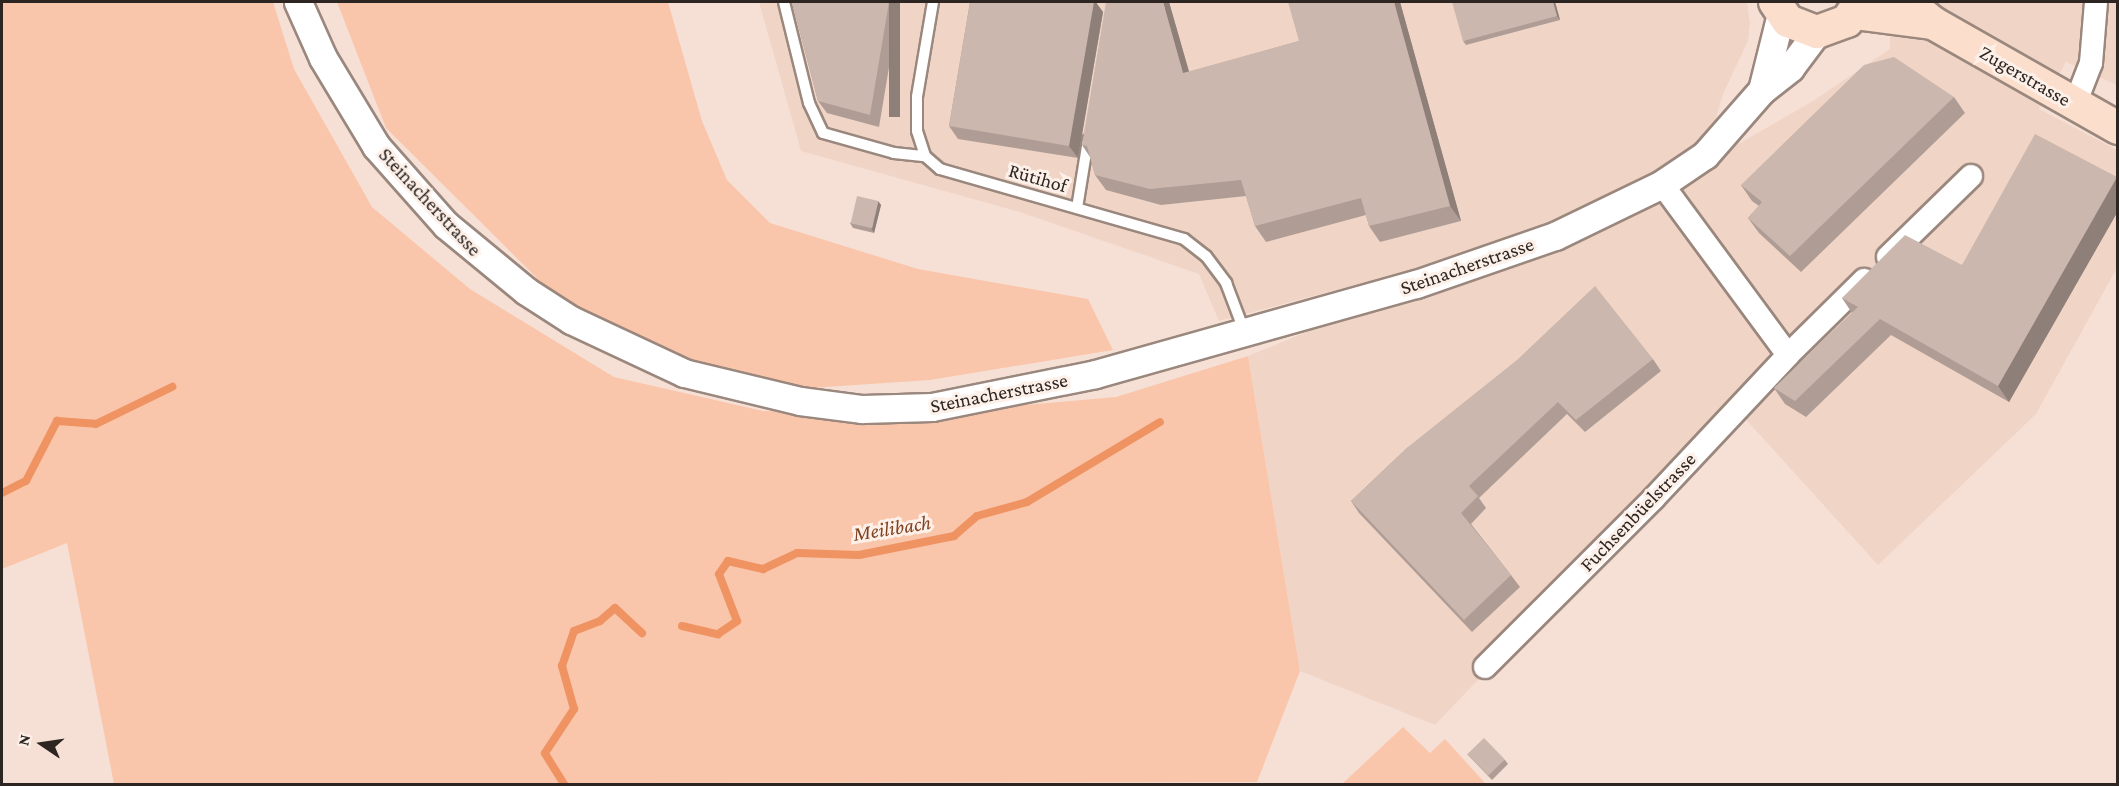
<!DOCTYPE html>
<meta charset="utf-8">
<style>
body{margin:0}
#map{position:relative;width:2119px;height:786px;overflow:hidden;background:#f6e0d6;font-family:"Crimson Pro",serif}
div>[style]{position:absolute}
.built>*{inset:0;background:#f0d4c6}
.green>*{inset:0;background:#fac6ab}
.stream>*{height:8px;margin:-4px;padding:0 4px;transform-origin:4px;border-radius:4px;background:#ef9362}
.roads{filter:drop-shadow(2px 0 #9a877d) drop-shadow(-2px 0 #9a877d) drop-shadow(0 2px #9a877d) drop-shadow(0 -2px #9a877d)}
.service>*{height:10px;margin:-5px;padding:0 5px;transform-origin:5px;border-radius:5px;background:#fff}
.minor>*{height:22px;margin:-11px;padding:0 11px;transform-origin:11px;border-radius:11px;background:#fff}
.tertiary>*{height:27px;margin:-13.5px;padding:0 13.5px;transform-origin:13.5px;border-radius:13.5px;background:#fff}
.secondary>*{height:32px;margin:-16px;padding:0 16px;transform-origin:16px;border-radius:16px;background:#fcdecd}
.wall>*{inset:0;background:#af9d95}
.shaded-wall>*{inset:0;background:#8e8079;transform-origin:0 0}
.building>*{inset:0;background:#cbb7ad;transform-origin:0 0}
span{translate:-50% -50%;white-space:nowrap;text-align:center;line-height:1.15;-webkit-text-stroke:6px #fdf0e9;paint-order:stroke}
.street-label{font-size:20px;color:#2d2521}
.water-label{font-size:21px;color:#804321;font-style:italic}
.frame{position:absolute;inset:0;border:3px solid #2d2521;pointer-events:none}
.north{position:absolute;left:12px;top:714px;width:60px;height:60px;-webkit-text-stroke:4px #fdf0e9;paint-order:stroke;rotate:283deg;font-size:16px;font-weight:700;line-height:24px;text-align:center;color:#2d2521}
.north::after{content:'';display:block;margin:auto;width:21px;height:27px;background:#2d2521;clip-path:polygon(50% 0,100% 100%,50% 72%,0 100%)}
</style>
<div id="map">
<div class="built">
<i style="clip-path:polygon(759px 2px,1747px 2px,1750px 23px,1748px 41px,1723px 94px,1705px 155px,1497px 247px,1219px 321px,1199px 274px,1020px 212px,801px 151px)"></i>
<i style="clip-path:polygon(1890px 2px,2117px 2px,2117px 85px,2066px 62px,2039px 109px,2117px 150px,2117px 268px,2036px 414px,1878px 565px,1741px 414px,1793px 357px,1667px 185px,1813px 101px,1890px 49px)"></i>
<i style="clip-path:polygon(1661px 188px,1787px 355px,1435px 725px,1300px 671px,1248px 356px)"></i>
</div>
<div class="green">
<i style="clip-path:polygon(2px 2px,273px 2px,294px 69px,372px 207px,470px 289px,614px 377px,763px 411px,932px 413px,1116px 397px,1248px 356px,1300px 671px,1257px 782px,114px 784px,67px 543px,2px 569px)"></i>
<i style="clip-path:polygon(337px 2px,668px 2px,702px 121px,727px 180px,770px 223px,918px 269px,1088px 299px,1113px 350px,930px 380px,766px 391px,562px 303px,386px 128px)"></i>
<i style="clip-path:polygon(1403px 727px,1430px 753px,1445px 739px,1486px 784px,1342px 784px)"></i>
</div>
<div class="stream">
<i style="left:2px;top:493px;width:27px;rotate:-27deg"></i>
<i style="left:26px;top:481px;width:68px;rotate:-62.7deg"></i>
<i style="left:57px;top:421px;width:39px;rotate:4deg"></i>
<i style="left:96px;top:424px;width:85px;rotate:-26deg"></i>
<i style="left:682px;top:626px;width:37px;rotate:13deg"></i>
<i style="left:718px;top:634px;width:23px;rotate:-34deg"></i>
<i style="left:737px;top:621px;width:50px;rotate:-111deg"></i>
<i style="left:719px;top:574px;width:16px;rotate:-55deg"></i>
<i style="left:728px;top:561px;width:36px;rotate:13deg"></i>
<i style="left:763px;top:569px;width:38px;rotate:-25deg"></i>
<i style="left:797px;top:553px;width:62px;rotate:1.8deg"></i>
<i style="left:859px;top:555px;width:97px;rotate:-11.3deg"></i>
<i style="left:954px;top:536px;width:30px;rotate:-41deg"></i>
<i style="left:977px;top:516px;width:52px;rotate:-15.6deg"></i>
<i style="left:1027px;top:502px;width:155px;rotate:-31deg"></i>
<i style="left:564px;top:784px;width:36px;rotate:-122deg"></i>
<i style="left:545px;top:753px;width:53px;rotate:-56.6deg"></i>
<i style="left:574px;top:709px;width:45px;rotate:-105.6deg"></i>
<i style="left:562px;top:666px;width:37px;rotate:-71deg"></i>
<i style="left:574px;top:631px;width:28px;rotate:-21deg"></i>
<i style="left:600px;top:621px;width:20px;rotate:-41deg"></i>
<i style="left:615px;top:608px;width:37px;rotate:43deg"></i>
</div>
<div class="roads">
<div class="service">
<i style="left:784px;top:2px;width:104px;rotate:76.1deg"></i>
<i style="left:809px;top:103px;width:33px;rotate:65deg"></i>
<i style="left:823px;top:133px;width:74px;rotate:15.7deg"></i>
<i style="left:894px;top:153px;width:31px;rotate:6deg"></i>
<i style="left:933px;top:2px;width:96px;rotate:99.6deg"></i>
<i style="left:917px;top:97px;width:34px;rotate:90deg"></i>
<i style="left:917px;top:131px;width:26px;rotate:72deg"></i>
<i style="left:925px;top:156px;width:20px;rotate:41deg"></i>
<i style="left:940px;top:169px;width:254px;rotate:16deg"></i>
<i style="left:1184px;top:239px;width:28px;rotate:38deg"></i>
<i style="left:1206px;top:256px;width:34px;rotate:53deg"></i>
<i style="left:1226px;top:283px;width:53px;rotate:69.2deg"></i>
<i style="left:1077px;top:208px;width:69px;rotate:-80.8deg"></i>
</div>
<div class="minor">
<i style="left:2075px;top:104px;width:44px;rotate:-68.7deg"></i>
<i style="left:2091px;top:63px;width:61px;rotate:-85.3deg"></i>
<i style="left:1888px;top:257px;width:116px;rotate:-44.3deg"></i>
<i style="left:1788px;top:355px;width:107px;rotate:-44.6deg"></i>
<i style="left:1485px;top:667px;width:238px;rotate:-45deg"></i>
<i style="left:1653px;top:499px;width:197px;rotate:-46.8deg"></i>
<i style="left:1788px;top:355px;width:212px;rotate:-126.4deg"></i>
</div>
<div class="tertiary">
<i style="left:298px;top:2px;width:61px;rotate:65.9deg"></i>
<i style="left:323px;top:58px;width:103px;rotate:58.9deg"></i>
<i style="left:376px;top:146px;width:106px;rotate:48.5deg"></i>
<i style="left:446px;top:225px;width:104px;rotate:39.5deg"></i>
<i style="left:526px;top:291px;width:54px;rotate:32.8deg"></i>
<i style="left:571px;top:320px;width:125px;rotate:25.1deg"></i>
<i style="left:684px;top:373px;width:119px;rotate:13.6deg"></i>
<i style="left:800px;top:401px;width:63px;rotate:7.4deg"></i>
<i style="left:862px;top:409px;width:70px;rotate:-1.6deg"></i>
<i style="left:932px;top:407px;width:166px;rotate:-11.4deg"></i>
<i style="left:1095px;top:374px;width:333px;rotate:-15.7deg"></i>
<i style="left:1416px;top:284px;width:147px;rotate:-19.1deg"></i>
<i style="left:1555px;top:236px;width:119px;rotate:-25.9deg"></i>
<i style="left:1662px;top:184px;width:52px;rotate:-34deg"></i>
<i style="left:1705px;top:155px;width:86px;rotate:-48.8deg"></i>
<i style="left:1762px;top:90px;width:36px;rotate:-38deg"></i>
<i style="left:1790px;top:68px;width:45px;rotate:-53.1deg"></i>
<i style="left:1762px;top:90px;width:78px;rotate:-76deg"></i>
</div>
<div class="secondary">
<i style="left:1775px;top:2px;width:23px;rotate:56deg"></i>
<i style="left:1788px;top:21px;width:31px;rotate:21deg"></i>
<i style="left:1817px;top:32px;width:32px;rotate:-20deg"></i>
<i style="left:1847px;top:21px;width:23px;rotate:-56deg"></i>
<i style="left:1907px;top:2px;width:33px;rotate:39deg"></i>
<i style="left:1933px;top:23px;width:213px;rotate:29.6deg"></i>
<i style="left:1854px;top:13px;width:80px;rotate:7.2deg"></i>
</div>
</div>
<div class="wall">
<i style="clip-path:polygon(792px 2px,900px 2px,879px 127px,827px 113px,818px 101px)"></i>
<i style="clip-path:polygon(970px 2px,1097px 2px,1097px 4px,1103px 12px,1078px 158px,958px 139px,949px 126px)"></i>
<i style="clip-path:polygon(1169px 2px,1189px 72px,1299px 41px,1400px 2px,1461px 221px,1380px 242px,1369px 226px,1366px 215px,1266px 242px,1255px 226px,1246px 196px,1161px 205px,1106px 190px,1095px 175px,1090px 157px,1082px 145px)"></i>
<i style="clip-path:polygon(1555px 2px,1560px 20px,1466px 45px,1463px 41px)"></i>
<i style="clip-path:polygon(1954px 97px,1965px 113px,1801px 272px,1759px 233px,1748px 218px,1759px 206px,1752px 201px,1741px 185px)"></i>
<i style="clip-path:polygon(2117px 177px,2118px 211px,2009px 402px,1891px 335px,1806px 417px,1785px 404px,1774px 388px,1852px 313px,1842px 298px,1962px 265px)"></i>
<i style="clip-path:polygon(878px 201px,881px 205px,874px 233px,853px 228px,850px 223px)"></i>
<i style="clip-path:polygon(1653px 359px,1661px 371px,1585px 432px,1567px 414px,1479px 498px,1486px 508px,1471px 524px,1511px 575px,1520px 587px,1472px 632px,1359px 513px,1351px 501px,1408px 447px)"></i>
<i style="clip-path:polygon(1467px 754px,1505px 760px,1508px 764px,1492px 780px)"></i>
</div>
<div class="shaded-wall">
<i style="left:889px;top:2px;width:11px;height:115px"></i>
<i style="clip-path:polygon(1086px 2px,1097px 2px,1097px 4px,1103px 12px,1078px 158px,1069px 146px)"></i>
<i style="clip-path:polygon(1163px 2px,1169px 2px,1194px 89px,1183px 73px)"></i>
<i style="clip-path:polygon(1394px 2px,1400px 2px,1461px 221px,1450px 206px)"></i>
<i style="clip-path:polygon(1553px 2px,1555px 2px,1560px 20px,1557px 16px)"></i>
<i style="clip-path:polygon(2117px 177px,2118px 211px,2009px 402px,1998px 386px)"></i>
<i style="clip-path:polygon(878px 201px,881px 205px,874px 233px,871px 228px)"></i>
</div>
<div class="building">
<i style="clip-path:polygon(792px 2px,889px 2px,870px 115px,818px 101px)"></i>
<i style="clip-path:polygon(970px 2px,1094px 2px,1069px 146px,949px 126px)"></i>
<i style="clip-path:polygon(1106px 2px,1163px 2px,1183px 73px,1299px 41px,1288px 2px,1394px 2px,1450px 206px,1369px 226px,1361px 198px,1255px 226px,1241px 180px,1150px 189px,1095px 175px,1087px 146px,1082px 145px)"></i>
<i style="clip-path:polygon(1452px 2px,1553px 2px,1557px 16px,1463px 41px)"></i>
<i style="clip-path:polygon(1894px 57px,1954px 97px,1790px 256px,1748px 218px,1762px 202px,1741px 185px,1864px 65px)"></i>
<i style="clip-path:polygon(2035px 134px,2117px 177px,1998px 386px,1880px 319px,1795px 401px,1774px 388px,1858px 307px,1842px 298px,1905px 235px,1962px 265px)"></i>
<i style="left:857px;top:196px;width:22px;height:28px;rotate:13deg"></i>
<i style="clip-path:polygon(1595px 286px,1653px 359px,1576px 420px,1558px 402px,1469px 486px,1478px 496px,1461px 513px,1511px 575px,1464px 620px,1351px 501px,1408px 447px,1517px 360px)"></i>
<i style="left:1484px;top:738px;width:30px;height:23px;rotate:46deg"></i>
</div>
<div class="street-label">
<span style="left:2025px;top:76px;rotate:30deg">Zugerstrasse</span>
<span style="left:1038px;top:178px;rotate:16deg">Rütihof</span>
<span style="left:430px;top:202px;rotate:47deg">Steinacherstrasse</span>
<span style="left:1467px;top:266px;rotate:-19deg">Steinacherstrasse</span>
<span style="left:999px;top:393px;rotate:-11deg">Steinacherstrasse</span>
<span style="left:1638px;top:512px;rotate:-46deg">Fuchsenbüelstrasse</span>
</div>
<div class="water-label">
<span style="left:892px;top:528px;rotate:-9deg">Meilibach</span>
</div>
<div class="frame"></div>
<div class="north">N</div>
</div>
